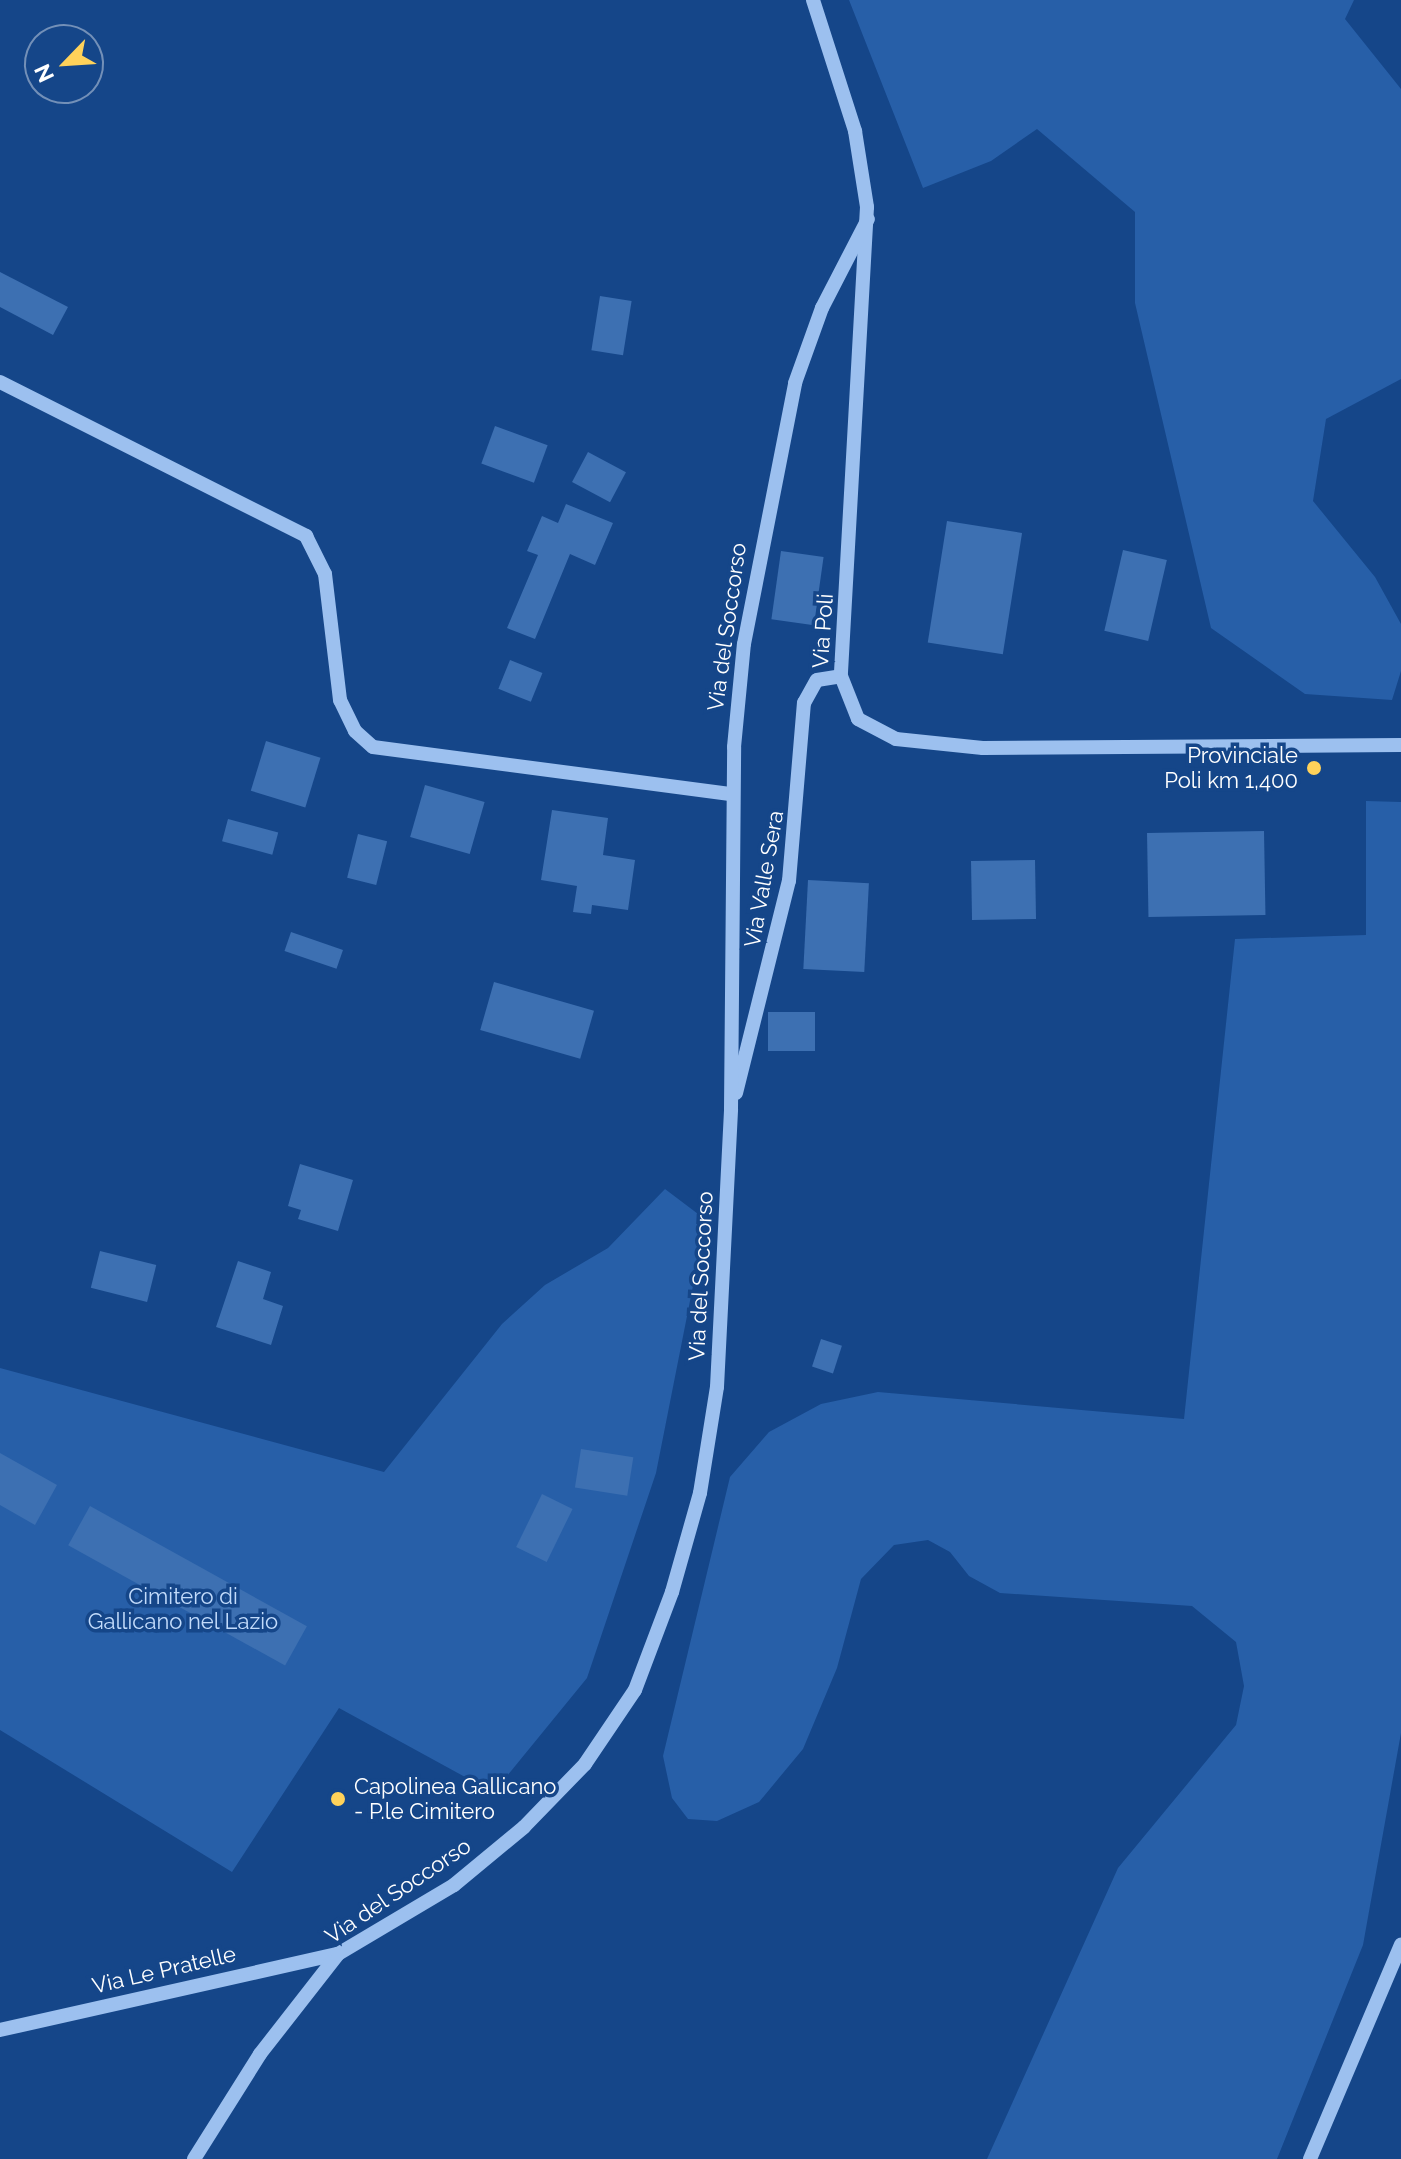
<!DOCTYPE html>
<style>
body{margin:0}
#map{position:relative;width:1401px;height:2159px;overflow:hidden;background:#154689;font-family:Raleway,sans-serif}
div>[style]{position:absolute}
.green>*{inset:0;background:#275fa8}
.building>*{inset:0;background:#3d70b2;transform-origin:0 0}
.minor>*{height:14px;margin:-7px;padding:0 7px;transform-origin:7px;border-radius:7px;background:#9cc0ef}
.dots>*{width:22px;height:22px;translate:-50% -50%;box-sizing:border-box;border:4px solid #154689;border-radius:50%}
span{translate:-50% -50%;white-space:nowrap;text-align:center;line-height:1.15;-webkit-text-stroke:7px #154689;paint-order:stroke}
.street-label{font-size:22px;color:#fff}
.poi-label{font-size:22px;color:#fff}
.right{translate:-100% -50%;text-align:right}
.left{translate:0 -50%;text-align:left}
.park-label{font-size:22px;color:#c2dbfb}
.north{position:absolute;left:24px;top:24px;width:80px;height:80px;box-sizing:border-box;background:#154689;border:2px solid #7390b8;border-radius:50%;rotate:245deg;font-size:22px;font-weight:700;line-height:32px;text-align:center;color:#fff}
.north::after{content:'';display:block;margin:auto;width:28px;height:36px;background:#ffd25a;clip-path:polygon(50% 0,100% 100%,50% 72%,0 100%)}
</style>
<div id="map">
<div class="green">
<i style="clip-path:polygon(849px 0,1354px 0,1345px 19px,1401px 89px,1401px 379px,1326px 419px,1313px 501px,1375px 577px,1401px 624px,1401px 671px,1392px 700px,1305px 694px,1211px 628px,1135px 303px,1135px 212px,1037px 129px,991px 161px,923px 188px)"></i>
<i style="clip-path:polygon(1366px 801px,1401px 802px,1401px 1733px,1363px 1945px,1277px 2159px,987px 2159px,1118px 1868px,1236px 1725px,1244px 1686px,1236px 1642px,1192px 1606px,1000px 1593px,969px 1576px,950px 1552px,928px 1540px,894px 1545px,861px 1579px,837px 1668px,803px 1749px,759px 1802px,717px 1821px,688px 1819px,672px 1798px,663px 1756px,730px 1477px,769px 1432px,821px 1404px,878px 1392px,1184px 1419px,1235px 939px,1366px 935px)"></i>
<i style="clip-path:polygon(665px 1189px,706px 1220px,656px 1473px,587px 1678px,507px 1776px,487px 1789px,339px 1708px,232px 1872px,0 1730px,0 1368px,384px 1472px,502px 1324px,545px 1285px,608px 1248px)"></i>
</div>
<div class="building">
<i style="clip-path:polygon(0 272px,68px 307px,53px 335px,0 307px)"></i>
<i style="left:600px;top:296px;width:32px;height:55px;rotate:9deg"></i>
<i style="left:495px;top:426px;width:56px;height:40px;rotate:20deg"></i>
<i style="left:588px;top:452px;width:43px;height:34px;rotate:28deg"></i>
<i style="clip-path:polygon(566px 504px,613px 523px,595px 565px,570px 554px,535px 639px,507px 628px,538px 555px,527px 551px,542px 516px,558px 523px)"></i>
<i style="left:947px;top:521px;width:76px;height:123px;rotate:9deg"></i>
<i style="left:1123px;top:550px;width:45px;height:83px;rotate:13deg"></i>
<i style="left:781px;top:551px;width:43px;height:69px;rotate:8deg"></i>
<i style="left:510px;top:660px;width:35px;height:31px;rotate:22deg"></i>
<i style="left:266px;top:741px;width:57px;height:52px;rotate:17deg"></i>
<i style="left:425px;top:785px;width:62px;height:54px;rotate:16deg"></i>
<i style="clip-path:polygon(552px 810px,608px 818px,603px 855px,635px 860px,628px 910px,592px 905px,591px 914px,573px 912px,577px 886px,541px 880px)"></i>
<i style="left:228px;top:819px;width:52px;height:23px;rotate:15deg"></i>
<i style="left:1264px;top:831px;width:84px;height:117px;rotate:89deg"></i>
<i style="left:358px;top:834px;width:30px;height:45px;rotate:14deg"></i>
<i style="left:1035px;top:860px;width:59px;height:64px;rotate:89deg"></i>
<i style="left:808px;top:880px;width:61px;height:89px;rotate:3deg"></i>
<i style="left:291px;top:932px;width:55px;height:20px;rotate:19deg"></i>
<i style="left:494px;top:982px;width:104px;height:50px;rotate:16deg"></i>
<i style="left:768px;top:1012px;width:47px;height:39px"></i>
<i style="clip-path:polygon(300px 1164px,353px 1180px,338px 1231px,298px 1219px,301px 1210px,288px 1206px)"></i>
<i style="left:100px;top:1251px;width:58px;height:38px;rotate:14deg"></i>
<i style="clip-path:polygon(238px 1261px,271px 1272px,263px 1299px,283px 1306px,271px 1345px,216px 1327px)"></i>
<i style="left:821px;top:1339px;width:22px;height:29px;rotate:18deg"></i>
<i style="left:581px;top:1449px;width:53px;height:39px;rotate:9deg"></i>
<i style="clip-path:polygon(0 1453px,57px 1485px,35px 1525px,0 1505px)"></i>
<i style="left:542px;top:1494px;width:34px;height:59px;rotate:26deg"></i>
<i style="left:90px;top:1506px;width:248px;height:45px;rotate:29deg"></i>
</div>
<div class="minor">
<i style="left:813px;top:0;width:138px;rotate:72.2deg"></i>
<i style="left:855px;top:131px;width:77px;rotate:81deg"></i>
<i style="left:867px;top:207px;width:470px;rotate:93.2deg"></i>
<i style="left:841px;top:676px;width:46px;rotate:68.4deg"></i>
<i style="left:858px;top:719px;width:43px;rotate:27.8deg"></i>
<i style="left:896px;top:739px;width:87px;rotate:5.9deg"></i>
<i style="left:983px;top:748px;width:418px;rotate:-0.4deg"></i>
<i style="left:0;top:382px;width:343px;rotate:26.7deg"></i>
<i style="left:306px;top:536px;width:42px;rotate:63.4deg"></i>
<i style="left:325px;top:574px;width:127px;rotate:83.2deg"></i>
<i style="left:340px;top:700px;width:34px;rotate:64deg"></i>
<i style="left:355px;top:731px;width:24px;rotate:42deg"></i>
<i style="left:373px;top:747px;width:362px;rotate:7.5deg"></i>
<i style="left:736px;top:1093px;width:219px;rotate:-76deg"></i>
<i style="left:789px;top:881px;width:179px;rotate:-85.2deg"></i>
<i style="left:804px;top:703px;width:26px;rotate:-61deg"></i>
<i style="left:817px;top:680px;width:24px;rotate:-9deg"></i>
<i style="left:0;top:2030px;width:346px;rotate:-12.7deg"></i>
<i style="left:194px;top:2159px;width:124px;rotate:-57.8deg"></i>
<i style="left:260px;top:2054px;width:127px;rotate:-52deg"></i>
<i style="left:338px;top:1954px;width:135px;rotate:-30.7deg"></i>
<i style="left:454px;top:1885px;width:91px;rotate:-39.6deg"></i>
<i style="left:524px;top:1827px;width:88px;rotate:-45.9deg"></i>
<i style="left:585px;top:1764px;width:89px;rotate:-56deg"></i>
<i style="left:635px;top:1690px;width:105px;rotate:-69.3deg"></i>
<i style="left:672px;top:1592px;width:103px;rotate:-74.2deg"></i>
<i style="left:700px;top:1493px;width:107px;rotate:-80.9deg"></i>
<i style="left:717px;top:1387px;width:278px;rotate:-87.1deg"></i>
<i style="left:731px;top:1109px;width:362px;rotate:-89.5deg"></i>
<i style="left:734px;top:747px;width:103px;rotate:-84.5deg"></i>
<i style="left:744px;top:644px;width:266px;rotate:-78.9deg"></i>
<i style="left:795px;top:383px;width:80px;rotate:-70.2deg"></i>
<i style="left:822px;top:308px;width:100px;rotate:-62.7deg"></i>
<i style="left:1310px;top:2159px;width:233px;rotate:-67deg"></i>
</div>
<div class="dots">
<i style="left:1314px;top:768px;background:#ffd25a"></i>
<i style="left:338px;top:1799px;background:#ffd25a"></i>
</div>
<div class="street-label">
<span style="left:727px;top:627px;rotate:-82deg">Via del Soccorso</span>
<span style="left:823px;top:631px;rotate:-86deg">Via Poli</span>
<span style="left:764px;top:879px;rotate:-80deg">Via Valle Sera</span>
<span style="left:701px;top:1276px;rotate:-87deg">Via del Soccorso</span>
<span style="left:398px;top:1891px;rotate:-34deg">Via del Soccorso</span>
<span style="left:164px;top:1970px;rotate:-13deg">Via Le Pratelle</span>
</div>
<div class="poi-label">
<span class="right" style="left:1298px;top:768px">Provinciale<br>Poli km 1,400</span>
<span class="left" style="left:354px;top:1799px">Capolinea Gallicano<br>- P.le Cimitero</span>
</div>
<div class="park-label">
<span style="left:183px;top:1609px">Cimitero di<br>Gallicano nel Lazio</span>
</div>
<div class="north">N</div>
</div>
